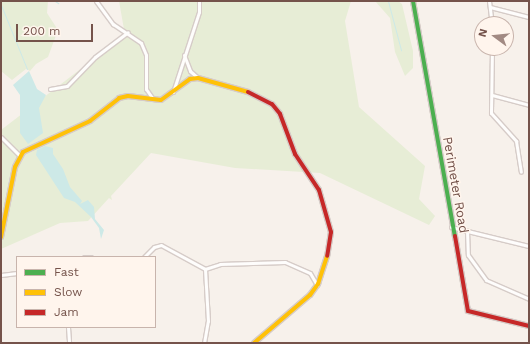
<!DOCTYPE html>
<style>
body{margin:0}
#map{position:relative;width:530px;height:344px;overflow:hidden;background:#f7f1eb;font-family:"Work Sans",sans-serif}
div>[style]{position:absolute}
.green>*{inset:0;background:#e7edd6}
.water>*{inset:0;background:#cde9e7}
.stream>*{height:1px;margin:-0.5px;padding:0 0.5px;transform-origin:0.5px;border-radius:0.5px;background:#cde9e7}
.roads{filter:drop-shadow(1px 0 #d6ccc8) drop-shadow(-1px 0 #d6ccc8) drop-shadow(0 1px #d6ccc8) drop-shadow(0 -1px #d6ccc8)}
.street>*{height:3px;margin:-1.5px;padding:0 1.5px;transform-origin:1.5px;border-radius:1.5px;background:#fefdfc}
.fast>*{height:4px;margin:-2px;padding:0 2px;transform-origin:2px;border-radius:2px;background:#4caf50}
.slow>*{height:4px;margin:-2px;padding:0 2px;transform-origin:2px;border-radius:2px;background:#ffc107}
.jam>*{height:4px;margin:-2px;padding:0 2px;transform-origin:2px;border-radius:2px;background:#c62828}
span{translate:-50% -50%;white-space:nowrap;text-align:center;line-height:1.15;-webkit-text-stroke:3px #fff5ed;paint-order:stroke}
.street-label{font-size:13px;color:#75534b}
.frame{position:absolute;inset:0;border:2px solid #75534b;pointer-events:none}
.legend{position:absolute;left:16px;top:256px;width:140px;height:72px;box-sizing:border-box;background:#fff5ed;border:1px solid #c8b4ac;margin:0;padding:5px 7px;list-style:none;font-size:12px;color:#75534b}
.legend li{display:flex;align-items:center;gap:8px;height:20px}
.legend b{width:20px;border:1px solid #c8b4ac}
.north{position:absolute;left:474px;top:16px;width:40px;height:40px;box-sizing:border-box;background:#fff5ed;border:1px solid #c8b4ac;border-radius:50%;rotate:285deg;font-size:11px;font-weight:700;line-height:16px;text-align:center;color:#75534b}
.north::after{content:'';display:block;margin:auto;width:14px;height:18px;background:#a28a83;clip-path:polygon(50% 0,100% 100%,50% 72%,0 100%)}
.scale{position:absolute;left:16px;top:24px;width:77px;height:18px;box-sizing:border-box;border:2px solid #75534b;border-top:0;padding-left:5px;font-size:12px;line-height:14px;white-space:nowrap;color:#75534b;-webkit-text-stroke:3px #fff5ed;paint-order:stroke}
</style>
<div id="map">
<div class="green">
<i style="clip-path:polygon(1px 1px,48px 1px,47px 13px,58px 30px,48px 57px,36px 64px,30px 71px,26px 69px,12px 80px,1px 71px)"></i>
<i style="clip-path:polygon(119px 1px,351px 1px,345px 21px,359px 107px,425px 166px,419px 199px,435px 216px,429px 225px,320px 173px,235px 168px,151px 153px,111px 196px,112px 200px,109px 198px,88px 221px,60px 223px,1px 249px,1px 130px,125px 35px)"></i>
<i style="clip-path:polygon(375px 1px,398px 1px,402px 4px,413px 51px,413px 68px,405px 76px,395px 52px,390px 18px)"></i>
</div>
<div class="water">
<i style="clip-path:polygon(29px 71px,37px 89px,46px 95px,39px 108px,43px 133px,28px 144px,20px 133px,20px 95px,13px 85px)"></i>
<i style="clip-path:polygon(45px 146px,53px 148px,53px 154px,63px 169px,70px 187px,82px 201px,80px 204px,88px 200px,94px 207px,95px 219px,104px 230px,101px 239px,99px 228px,91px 217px,75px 202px,64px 198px,36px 155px,37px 150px)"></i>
</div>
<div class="stream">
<i style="left:55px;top:1px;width:4px;rotate:34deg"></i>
<i style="left:388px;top:1px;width:51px;rotate:75.1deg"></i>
<i style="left:1px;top:5px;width:69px;rotate:67.9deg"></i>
</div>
<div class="roads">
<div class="street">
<i style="left:96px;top:1px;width:29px;rotate:54deg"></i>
<i style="left:113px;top:24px;width:34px;rotate:34deg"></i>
<i style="left:141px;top:43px;width:13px;rotate:67deg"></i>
<i style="left:146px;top:55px;width:34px;rotate:90deg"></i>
<i style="left:146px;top:89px;width:12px;rotate:55deg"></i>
<i style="left:489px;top:1px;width:23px;rotate:83deg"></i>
<i style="left:490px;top:7px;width:40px;rotate:14.4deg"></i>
<i style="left:492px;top:48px;width:65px;rotate:90.9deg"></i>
<i style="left:491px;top:113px;width:38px;rotate:48deg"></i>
<i style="left:516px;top:141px;width:31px;rotate:81deg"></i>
<i style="left:184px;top:55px;width:17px;rotate:69deg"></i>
<i style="left:190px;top:71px;width:11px;rotate:41deg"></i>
<i style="left:50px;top:89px;width:17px;rotate:-10deg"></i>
<i style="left:67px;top:86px;width:40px;rotate:-46deg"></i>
<i style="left:95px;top:57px;width:41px;rotate:-37.1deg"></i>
<i style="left:173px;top:92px;width:84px;rotate:-72deg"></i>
<i style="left:199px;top:12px;width:11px;rotate:-90deg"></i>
<i style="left:492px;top:95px;width:38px;rotate:15deg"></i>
<i style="left:1px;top:137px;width:25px;rotate:45deg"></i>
<i style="left:451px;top:227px;width:80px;rotate:13.7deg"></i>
<i style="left:467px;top:230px;width:25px;rotate:88deg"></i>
<i style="left:468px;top:255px;width:31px;rotate:54deg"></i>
<i style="left:486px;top:280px;width:47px;rotate:23.8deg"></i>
<i style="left:84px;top:257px;width:7px"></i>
<i style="left:144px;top:257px;width:14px;rotate:-45deg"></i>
<i style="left:154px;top:247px;width:7px;rotate:-16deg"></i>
<i style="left:161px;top:245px;width:50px;rotate:28.6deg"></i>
<i style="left:205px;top:269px;width:16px;rotate:-18deg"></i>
<i style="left:220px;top:264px;width:65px;rotate:-1.8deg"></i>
<i style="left:285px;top:262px;width:27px;rotate:24deg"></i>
<i style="left:310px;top:273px;width:14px;rotate:60deg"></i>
<i style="left:1px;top:275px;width:16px;rotate:-7deg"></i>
<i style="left:68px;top:327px;width:16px;rotate:86deg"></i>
<i style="left:204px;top:343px;width:22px;rotate:-80deg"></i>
<i style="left:208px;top:321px;width:52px;rotate:-93.3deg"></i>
</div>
<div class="fast">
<i style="left:413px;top:1px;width:239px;rotate:79.9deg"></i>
</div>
<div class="slow">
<i style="left:1px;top:237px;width:71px;rotate:-78.7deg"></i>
<i style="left:15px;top:167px;width:17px;rotate:-62deg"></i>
<i style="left:23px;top:152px;width:74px;rotate:-24.8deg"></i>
<i style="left:90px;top:121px;width:37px;rotate:-38deg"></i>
<i style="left:119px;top:98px;width:9px;rotate:-13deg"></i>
<i style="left:128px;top:96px;width:33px;rotate:7deg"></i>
<i style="left:161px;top:100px;width:36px;rotate:-36deg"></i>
<i style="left:190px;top:79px;width:8px;rotate:-7deg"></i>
<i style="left:198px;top:78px;width:52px;rotate:15.6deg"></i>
<i style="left:254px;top:343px;width:74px;rotate:-40.6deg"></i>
<i style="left:310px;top:295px;width:14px;rotate:-54deg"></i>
<i style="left:318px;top:284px;width:29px;rotate:-72deg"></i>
</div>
<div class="jam">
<i style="left:248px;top:92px;width:27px;rotate:27deg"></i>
<i style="left:272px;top:104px;width:13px;rotate:51deg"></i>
<i style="left:280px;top:114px;width:43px;rotate:69.4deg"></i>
<i style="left:295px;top:154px;width:43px;rotate:56.3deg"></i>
<i style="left:319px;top:190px;width:44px;rotate:74.1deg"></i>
<i style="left:331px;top:232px;width:24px;rotate:99deg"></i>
<i style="left:455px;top:236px;width:76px;rotate:80.2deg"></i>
<i style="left:468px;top:311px;width:63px;rotate:13.8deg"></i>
</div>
</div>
<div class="street-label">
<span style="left:455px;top:185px;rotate:80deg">Perimeter Road</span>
</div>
<div class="frame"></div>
<ul class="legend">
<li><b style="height:5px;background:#4caf50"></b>Fast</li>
<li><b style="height:5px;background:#ffc107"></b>Slow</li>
<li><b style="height:5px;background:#c62828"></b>Jam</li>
</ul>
<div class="north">N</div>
<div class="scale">200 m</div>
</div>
